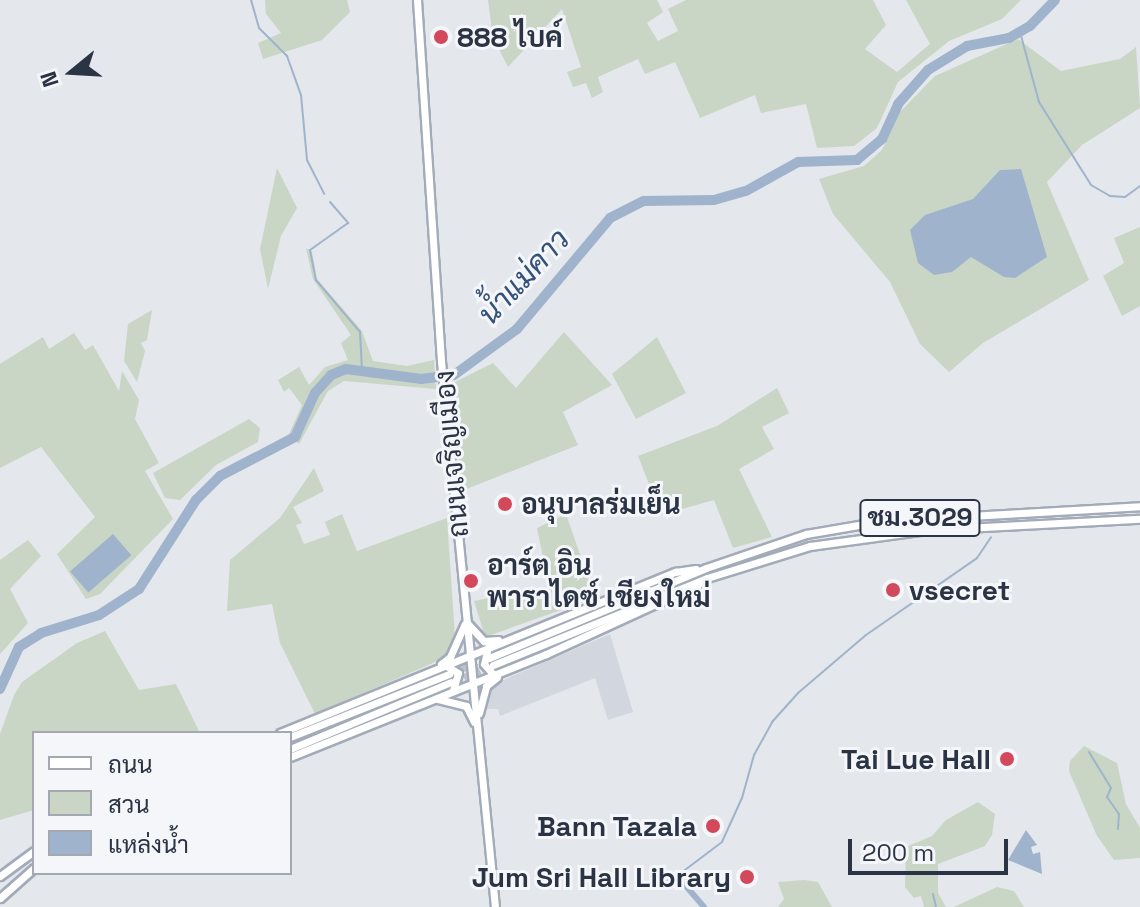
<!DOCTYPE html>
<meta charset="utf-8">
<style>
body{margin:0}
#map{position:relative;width:1140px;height:907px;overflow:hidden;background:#e4e7ec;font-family:"Space Grotesk",Sarabun,sans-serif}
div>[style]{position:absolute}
.built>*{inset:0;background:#d2d6de}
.green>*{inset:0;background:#c9d6c5}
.water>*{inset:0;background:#9fb4cc;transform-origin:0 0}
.stream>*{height:2px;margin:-1px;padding:0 1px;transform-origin:1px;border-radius:1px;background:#9fb4cc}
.canal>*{height:6px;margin:-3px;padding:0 3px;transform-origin:3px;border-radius:3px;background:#9fb4cc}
.river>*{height:10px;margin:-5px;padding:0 5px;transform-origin:5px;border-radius:5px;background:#9fb4cc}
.major-tunnel>*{height:7px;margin-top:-3.5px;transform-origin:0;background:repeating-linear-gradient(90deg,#bfc3cb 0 7px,transparent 0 10.5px)}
.roads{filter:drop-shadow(2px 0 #a3abb8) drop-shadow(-2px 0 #a3abb8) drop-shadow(0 2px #a3abb8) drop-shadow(0 -2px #a3abb8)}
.major>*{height:7px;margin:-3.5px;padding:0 3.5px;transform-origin:3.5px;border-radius:3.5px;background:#fff}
.dots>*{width:22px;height:22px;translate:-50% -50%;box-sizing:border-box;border:4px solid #f4f6f9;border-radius:50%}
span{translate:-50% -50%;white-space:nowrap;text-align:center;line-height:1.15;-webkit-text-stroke:6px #f4f6f9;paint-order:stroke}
.shield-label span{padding:2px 6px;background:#f4f6f9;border:2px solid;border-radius:6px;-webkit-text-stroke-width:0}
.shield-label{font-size:26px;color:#2b3445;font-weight:700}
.poi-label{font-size:28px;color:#2b3445;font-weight:700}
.left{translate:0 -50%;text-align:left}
.right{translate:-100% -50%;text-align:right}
.street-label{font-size:28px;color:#2b3445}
.water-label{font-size:30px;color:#34527a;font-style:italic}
.legend{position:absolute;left:32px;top:731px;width:260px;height:144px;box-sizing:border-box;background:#f4f6f9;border:2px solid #a4a8b1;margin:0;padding:10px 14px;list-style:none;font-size:24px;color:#2b3445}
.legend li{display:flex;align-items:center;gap:16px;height:40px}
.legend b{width:40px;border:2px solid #a4a8b1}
.north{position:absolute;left:32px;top:32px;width:80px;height:80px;-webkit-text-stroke:6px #f4f6f9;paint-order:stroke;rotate:252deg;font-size:22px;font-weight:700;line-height:32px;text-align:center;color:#2b3445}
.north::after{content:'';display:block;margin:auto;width:28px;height:36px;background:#2b3445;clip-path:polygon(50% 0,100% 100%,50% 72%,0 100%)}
.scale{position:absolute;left:848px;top:839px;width:160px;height:36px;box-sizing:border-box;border:4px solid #2b3445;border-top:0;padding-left:10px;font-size:24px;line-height:28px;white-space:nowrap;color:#2b3445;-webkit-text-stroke:6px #f4f6f9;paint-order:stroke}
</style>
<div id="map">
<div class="built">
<i style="clip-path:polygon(610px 634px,633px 712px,608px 720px,595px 678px,500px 716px,498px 709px,487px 709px,492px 685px)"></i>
</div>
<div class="green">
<i style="clip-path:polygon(265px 0,347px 0,350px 12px,322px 40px,263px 59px,258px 43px,281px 33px,266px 14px)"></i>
<i style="clip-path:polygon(488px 0,657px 0,663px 12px,647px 23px,658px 41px,678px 31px,668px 9px,686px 0,873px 0,886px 25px,865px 49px,897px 72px,930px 44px,906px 0,1021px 0,1002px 19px,949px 41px,898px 82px,877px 128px,854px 146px,817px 148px,806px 104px,761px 113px,755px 95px,700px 118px,675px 62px,645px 74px,638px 59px,598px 77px,603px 92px,592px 98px,586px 83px,573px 87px,567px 72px,581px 67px,562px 9px,508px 67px,493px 38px)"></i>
<i style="clip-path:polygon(1018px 39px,1061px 71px,1120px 59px,1136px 47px,1140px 108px,1082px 145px,1047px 182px,1089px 280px,983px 343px,949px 372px,920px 344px,890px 282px,833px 214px,819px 179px,864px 166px,882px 150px,899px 113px,935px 76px)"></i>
<i style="clip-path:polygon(277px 168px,297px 208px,281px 236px,268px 289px,260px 249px)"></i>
<i style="clip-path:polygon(1140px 227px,1140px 306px,1122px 316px,1103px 276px,1124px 263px,1114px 238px)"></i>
<i style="clip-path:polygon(306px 248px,312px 252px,317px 279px,362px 331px,373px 361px,407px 366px,434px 360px,436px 389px,344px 381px,328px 391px,299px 444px,289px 434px,302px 405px,289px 388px,284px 392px,278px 380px,299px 367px,309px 385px,325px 367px,348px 360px,341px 343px,351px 335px,313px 279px)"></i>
<i style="clip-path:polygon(152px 310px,147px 340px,141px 343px,145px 351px,137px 382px,124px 361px,128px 324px)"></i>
<i style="clip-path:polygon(564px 332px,612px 385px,563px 412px,578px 445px,459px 492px,451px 384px,493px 363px,516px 388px)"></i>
<i style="clip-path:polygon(74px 333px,85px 350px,93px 345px,119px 391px,122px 371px,139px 400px,135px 419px,159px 463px,145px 471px,173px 519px,100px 594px,86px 599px,57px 554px,95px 517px,41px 447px,0 468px,0 364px,43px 337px,49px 349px)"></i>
<i style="clip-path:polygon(657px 337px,686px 393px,636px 419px,612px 374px)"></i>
<i style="clip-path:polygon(777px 388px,789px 413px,762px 427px,774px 449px,739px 469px,772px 537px,733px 548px,714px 500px,661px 515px,638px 456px,717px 426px)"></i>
<i style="clip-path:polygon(249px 419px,260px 428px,258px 442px,216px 465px,180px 500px,165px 498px,153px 473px)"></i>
<i style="clip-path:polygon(314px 468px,324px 491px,293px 507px,302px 523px,296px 525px,304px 544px,330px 535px,325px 522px,342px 514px,357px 551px,447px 518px,455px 637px,447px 653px,433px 663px,315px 714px,280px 643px,272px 604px,227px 611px,230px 560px,280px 518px)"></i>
<i style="clip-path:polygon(566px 514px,595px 598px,485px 637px,474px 601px,549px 586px,537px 528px)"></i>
<i style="clip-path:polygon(28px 540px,41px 556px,10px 589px,28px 623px,0 654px,0 560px)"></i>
<i style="clip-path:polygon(105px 631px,139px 690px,176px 684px,200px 733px,34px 733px,34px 810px,0 820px,0 734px,14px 695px,22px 682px,77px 643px)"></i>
<i style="clip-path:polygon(1084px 746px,1117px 763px,1126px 804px,1140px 828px,1140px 858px,1114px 860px,1097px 836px,1069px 771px,1070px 761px)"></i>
<i style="clip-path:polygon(978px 802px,995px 814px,992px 835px,985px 846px,938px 864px,938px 893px,946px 907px,924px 907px,921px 896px,914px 898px,905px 887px,906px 847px,932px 836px,946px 820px)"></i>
<i style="clip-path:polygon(804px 880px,818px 882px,832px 907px,778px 907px,784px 899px,778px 882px)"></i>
<i style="clip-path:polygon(997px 887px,1014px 891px,1024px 907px,954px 907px)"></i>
</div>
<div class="water">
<i style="clip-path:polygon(1021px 169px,1047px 257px,1015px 278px,1004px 277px,971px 257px,952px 272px,934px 275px,918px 263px,910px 230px,925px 215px,973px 199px,1000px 170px)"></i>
<i style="left:113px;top:534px;width:28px;height:57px;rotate:49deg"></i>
<i style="clip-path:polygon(1026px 830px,1037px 845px,1031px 847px,1033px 854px,1040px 852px,1042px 874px,1008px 860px)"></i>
</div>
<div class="stream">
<i style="left:251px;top:0;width:29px;rotate:74deg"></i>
<i style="left:259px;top:28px;width:40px;rotate:45deg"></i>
<i style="left:287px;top:56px;width:41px;rotate:70.3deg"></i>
<i style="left:301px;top:95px;width:65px;rotate:84.7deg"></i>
<i style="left:307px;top:160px;width:38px;rotate:63deg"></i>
<i style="left:1020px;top:32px;width:73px;rotate:74.8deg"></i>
<i style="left:1039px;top:102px;width:98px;rotate:57.9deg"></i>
<i style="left:1091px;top:185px;width:22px;rotate:30deg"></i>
<i style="left:1110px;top:196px;width:15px;rotate:4deg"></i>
<i style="left:1125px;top:197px;width:19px;rotate:-36deg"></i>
<i style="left:330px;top:202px;width:28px;rotate:49deg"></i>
<i style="left:348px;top:223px;width:47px;rotate:144.6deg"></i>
<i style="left:310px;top:250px;width:31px;rotate:79deg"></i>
<i style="left:316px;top:280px;width:68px;rotate:49.8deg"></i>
<i style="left:360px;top:332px;width:38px;rotate:87deg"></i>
<i style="left:1089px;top:752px;width:42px;rotate:58.6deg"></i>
<i style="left:1111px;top:788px;width:10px;rotate:114deg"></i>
<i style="left:1107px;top:797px;width:21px;rotate:55deg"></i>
<i style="left:1119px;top:814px;width:15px;rotate:94deg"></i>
<i style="left:669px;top:882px;width:66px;rotate:-37deg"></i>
<i style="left:722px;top:842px;width:48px;rotate:-65.6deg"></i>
<i style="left:742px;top:798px;width:45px;rotate:-74.4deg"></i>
<i style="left:754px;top:755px;width:38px;rotate:-61deg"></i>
<i style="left:772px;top:722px;width:39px;rotate:-48deg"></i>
<i style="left:798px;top:693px;width:89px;rotate:-40.5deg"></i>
<i style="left:866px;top:635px;width:135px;rotate:-34.7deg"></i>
<i style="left:977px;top:558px;width:25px;rotate:-56deg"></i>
<i style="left:933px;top:894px;width:13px;rotate:77deg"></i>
</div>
<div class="canal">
<i style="left:669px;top:882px;width:16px;rotate:11deg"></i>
<i style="left:685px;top:885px;width:29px;rotate:49deg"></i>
</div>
<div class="river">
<i style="left:0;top:689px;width:46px;rotate:-65.7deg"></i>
<i style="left:19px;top:647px;width:26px;rotate:-32deg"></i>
<i style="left:41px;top:633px;width:61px;rotate:-17.2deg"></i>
<i style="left:99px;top:615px;width:48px;rotate:-33deg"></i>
<i style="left:139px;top:589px;width:106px;rotate:-57.4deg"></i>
<i style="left:196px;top:500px;width:34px;rotate:-45deg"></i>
<i style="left:220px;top:476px;width:85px;rotate:-27.5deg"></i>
<i style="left:295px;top:437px;width:48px;rotate:-65.6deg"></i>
<i style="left:315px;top:393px;width:24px;rotate:-48deg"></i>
<i style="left:331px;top:375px;width:16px;rotate:-22deg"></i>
<i style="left:346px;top:369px;width:76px;rotate:7.6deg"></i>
<i style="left:421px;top:379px;width:33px;rotate:-7deg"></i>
<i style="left:454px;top:375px;width:78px;rotate:-36.1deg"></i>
<i style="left:517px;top:329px;width:145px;rotate:-50deg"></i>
<i style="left:610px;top:218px;width:38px;rotate:-27deg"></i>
<i style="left:644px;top:201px;width:70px;rotate:-0.8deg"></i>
<i style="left:714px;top:200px;width:33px;rotate:-16deg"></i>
<i style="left:746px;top:191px;width:60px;rotate:-29.1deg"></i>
<i style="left:798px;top:162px;width:59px;rotate:-1.9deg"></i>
<i style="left:857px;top:160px;width:33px;rotate:-40deg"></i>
<i style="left:882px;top:139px;width:38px;rotate:-65deg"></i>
<i style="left:898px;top:104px;width:45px;rotate:-48.6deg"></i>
<i style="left:928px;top:70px;width:46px;rotate:-31.6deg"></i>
<i style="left:967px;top:46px;width:43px;rotate:-10.8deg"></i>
<i style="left:1009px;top:38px;width:24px;rotate:-30deg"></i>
<i style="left:1030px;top:26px;width:36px;rotate:-46deg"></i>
</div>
<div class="major-tunnel">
<i style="left:451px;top:673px;width:40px;rotate:-22deg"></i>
<i style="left:454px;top:681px;width:40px;rotate:-22deg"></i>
</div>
<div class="roads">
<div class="major">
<i style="left:417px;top:0;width:362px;rotate:86.2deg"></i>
<i style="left:441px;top:361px;width:549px;rotate:84.35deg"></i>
<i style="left:467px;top:623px;width:25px;rotate:47deg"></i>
<i style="left:484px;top:641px;width:14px;rotate:-4deg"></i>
<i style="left:488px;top:647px;width:17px;rotate:103deg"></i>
<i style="left:484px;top:664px;width:15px;rotate:48deg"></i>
<i style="left:489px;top:658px;width:235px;rotate:-22.5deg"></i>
<i style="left:706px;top:568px;width:106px;rotate:-18.8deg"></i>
<i style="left:806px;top:534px;width:77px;rotate:-9.7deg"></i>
<i style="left:882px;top:521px;width:258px;rotate:-3.3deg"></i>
<i style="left:441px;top:664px;width:11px;rotate:-38deg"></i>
<i style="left:450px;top:657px;width:36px;rotate:-66deg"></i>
<i style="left:445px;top:665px;width:15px;rotate:32deg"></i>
<i style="left:458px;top:673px;width:18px;rotate:106deg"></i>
<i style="left:493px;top:665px;width:231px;rotate:-22.1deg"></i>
<i style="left:707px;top:578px;width:108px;rotate:-17.3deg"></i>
<i style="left:810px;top:546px;width:118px;rotate:-7.8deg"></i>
<i style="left:927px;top:530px;width:213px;rotate:-3deg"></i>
<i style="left:438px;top:699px;width:29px;rotate:14deg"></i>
<i style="left:466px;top:706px;width:18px;rotate:63deg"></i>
<i style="left:479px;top:713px;width:28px;rotate:-75deg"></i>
<i style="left:486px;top:686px;width:14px;rotate:-39deg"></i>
<i style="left:280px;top:733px;width:427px;rotate:-22.2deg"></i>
<i style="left:675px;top:572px;width:21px;rotate:-8deg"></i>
<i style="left:290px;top:737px;width:171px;rotate:-21.6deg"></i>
<i style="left:290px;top:749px;width:174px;rotate:-22.6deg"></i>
<i style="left:290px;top:757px;width:276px;rotate:-21.9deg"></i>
<i style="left:546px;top:654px;width:168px;rotate:-24.6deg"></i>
<i style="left:0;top:876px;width:42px;rotate:-36.3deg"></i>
<i style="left:0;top:898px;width:45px;rotate:-41.4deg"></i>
</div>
</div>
<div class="dots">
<i style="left:441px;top:37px;background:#d1495b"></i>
<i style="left:505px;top:504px;background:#d1495b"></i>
<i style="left:471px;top:581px;background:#d1495b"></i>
<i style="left:893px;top:590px;background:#d1495b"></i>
<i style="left:1007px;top:759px;background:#d1495b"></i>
<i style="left:713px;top:826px;background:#d1495b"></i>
<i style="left:747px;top:877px;background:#d1495b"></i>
</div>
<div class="shield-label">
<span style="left:920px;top:518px">ชม.3029</span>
</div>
<div class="poi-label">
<span class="left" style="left:457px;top:37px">888 ไบค์</span>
<span class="left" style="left:521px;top:504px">อนุบาลร่มเย็น</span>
<span class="left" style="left:487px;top:581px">อาร์ต อิน<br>พาราไดซ์ เชียงใหม่</span>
<span class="left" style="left:909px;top:590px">vsecret</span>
<span class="right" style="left:991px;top:759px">Tai Lue Hall</span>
<span class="right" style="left:697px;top:826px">Bann Tazala</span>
<span class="right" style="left:731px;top:877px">Jum Sri Hall Library</span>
</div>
<div class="street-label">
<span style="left:451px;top:454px;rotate:-95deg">ถนนเจริญเมือง</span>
</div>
<div class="water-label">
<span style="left:524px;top:277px;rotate:-47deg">น้ำแม่คาว</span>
</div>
<ul class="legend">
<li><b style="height:10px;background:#fff"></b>ถนน</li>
<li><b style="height:22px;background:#c9d6c5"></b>สวน</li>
<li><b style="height:22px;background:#9fb4cc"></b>แหล่งน้ำ</li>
</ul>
<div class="north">N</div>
<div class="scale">200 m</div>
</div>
